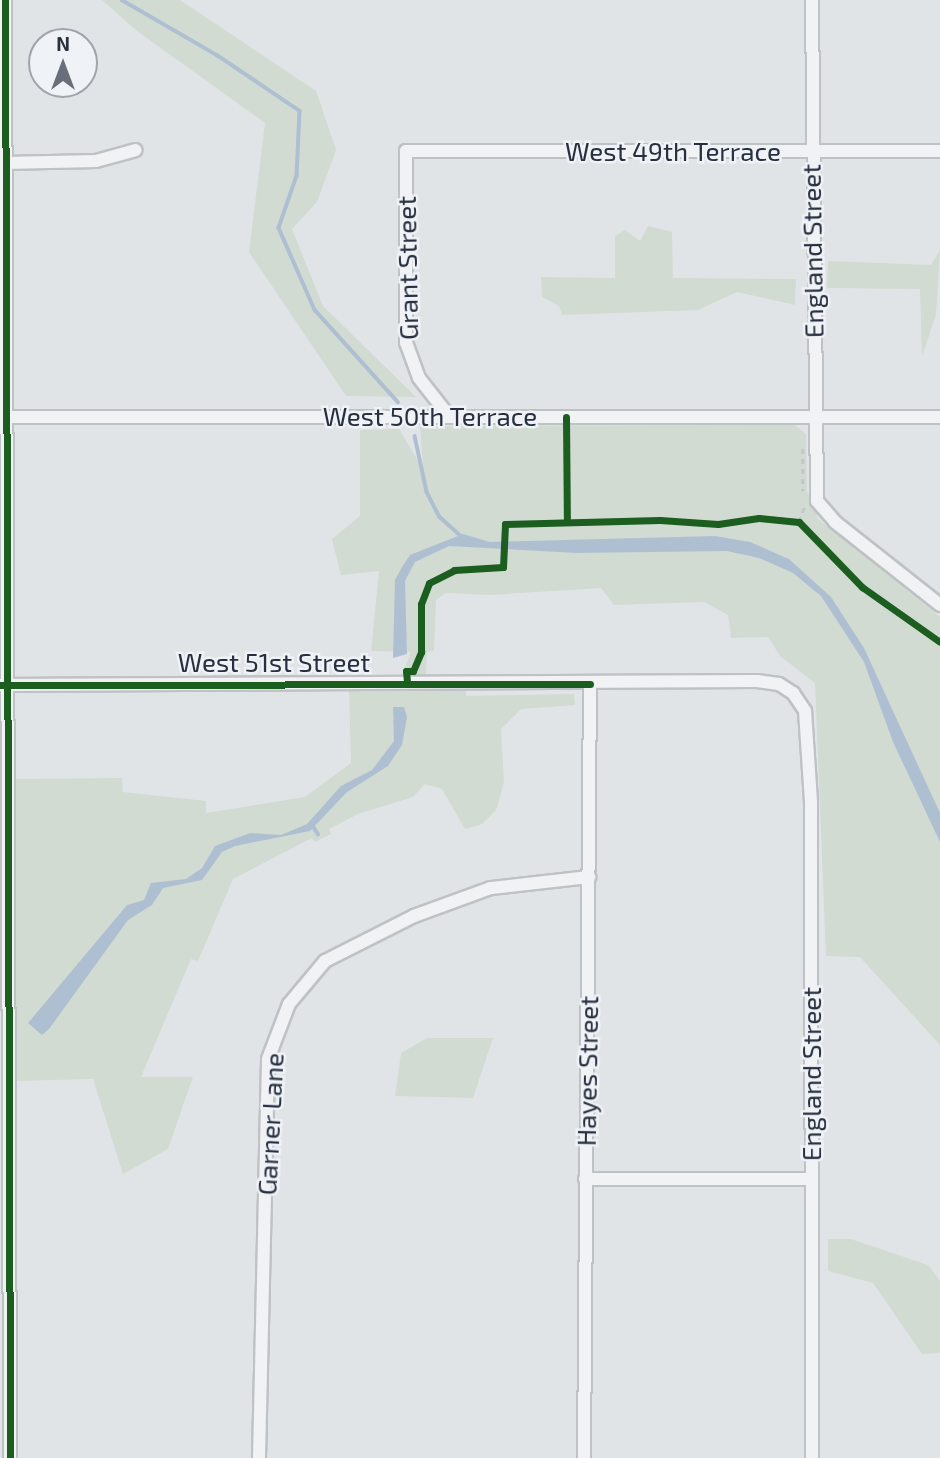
<!DOCTYPE html>
<style>
body{margin:0}
#map{position:relative;width:940px;height:1458px;overflow:hidden;background:#e1e4e7;font-family:"Exo 2",sans-serif}
div>[style]{position:absolute}
.green>*{inset:0;background:#d1dbd2}
.water>*{inset:0;background:#afbfd2}
.stream>*{height:3.5px;margin:-1.75px;padding:0 1.75px;transform-origin:1.75px;border-radius:1.75px;background:#afbfd2}
.path>*{height:2.5px;margin-top:-1.25px;transform-origin:0;background:repeating-linear-gradient(90deg,#c3c5ca 0 5px,transparent 0 10px)}
.roads{filter:drop-shadow(2px 0 #bfc2c5) drop-shadow(-2px 0 #bfc2c5) drop-shadow(0 2px #bfc2c5) drop-shadow(0 -2px #bfc2c5)}
.minor>*{height:12px;margin:-6px;padding:0 6px;transform-origin:6px;border-radius:6px;background:#f1f2f3}
.cycleway>*{height:7px;margin:-3.5px;padding:0 3.5px;transform-origin:3.5px;border-radius:3.5px;background:#1b5e20}
span{translate:-50% -50%;white-space:nowrap;text-align:center;line-height:1.15;-webkit-text-stroke:5px #eff2f6;paint-order:stroke}
.street-label{font-size:26px;color:#283040}
.north{position:absolute;left:28px;top:28px;width:70px;height:70px;box-sizing:border-box;background:#eff2f6;border:2px solid #9fa4ad;border-radius:50%;rotate:0deg;font-size:19px;font-weight:700;line-height:28px;text-align:center;color:#283040}
.north::after{content:'';display:block;margin:auto;width:24px;height:32px;background:#696f7a;clip-path:polygon(50% 0,100% 100%,50% 72%,0 100%)}
</style>
<div id="map">
<div class="green">
<i style="clip-path:polygon(102px 0,180px 0,316px 91px,336px 150px,317px 202px,292px 229px,323px 306px,416px 397px,346px 396px,249px 252px,265px 123px,137px 31px)"></i>
<i style="clip-path:polygon(648px 226px,672px 232px,673px 278px,796px 279px,795px 305px,737px 292px,698px 310px,562px 315px,559px 306px,542px 297px,541px 277px,615px 278px,615px 236px,625px 230px,640px 241px)"></i>
<i style="clip-path:polygon(940px 250px,936px 315px,922px 356px,920px 289px,827px 288px,828px 261px,931px 265px)"></i>
<i style="clip-path:polygon(795px 425px,806px 434px,807px 491px,818px 519px,940px 617px,940px 1045px,860px 957px,826px 956px,815px 683px,780px 656px,768px 637px,731px 638px,728px 615px,704px 602px,614px 605px,601px 588px,489px 595px,446px 593px,436px 600px,434px 651px,427px 652px,426px 675px,402px 675px,411px 652px,371px 651px,379px 571px,341px 575px,332px 539px,360px 516px,360px 430px,399px 429px,423px 469px,420px 426px)"></i>
<i style="clip-path:polygon(349px 689px,466px 690px,466px 696px,574px 694px,575px 705px,521px 709px,501px 729px,504px 783px,496px 810px,482px 824px,465px 829px,442px 789px,425px 784px,413px 797px,358px 814px,329px 829px,331px 834px,315px 842px,312px 838px,233px 879px,198px 961px,191px 959px,141px 1077px,193px 1077px,168px 1149px,123px 1174px,93px 1079px,14px 1081px,14px 779px,122px 778px,123px 792px,206px 801px,206px 813px,305px 797px,351px 763px)"></i>
<i style="clip-path:polygon(427px 1038px,493px 1038px,473px 1098px,395px 1096px,401px 1053px)"></i>
<i style="clip-path:polygon(828px 1239px,851px 1239px,928px 1265px,940px 1281px,940px 1353px,922px 1354px,873px 1283px,828px 1271px)"></i>
</div>
<div class="water">
<i style="clip-path:polygon(463px 534px,490px 542px,715px 536px,750px 542px,789px 559px,831px 597px,864px 648px,940px 813px,940px 842px,893px 742px,864px 662px,821px 596px,793px 573px,759px 558px,727px 551px,577px 553px,449px 546px,415px 562px,405px 581px,407px 654px,393px 658px,395px 580px,402px 567px,410px 555px)"></i>
<i style="clip-path:polygon(393px 707px,404px 707px,407px 717px,402px 745px,388px 766px,347px 792px,310px 831px,235px 846px,222px 852px,202px 880px,163px 888px,152px 905px,128px 920px,49px 1029px,42px 1035px,28px 1023px,127px 905px,144px 900px,151px 883px,186px 879px,202px 868px,215px 846px,250px 833px,281px 835px,307px 824px,341px 786px,372px 770px,394px 741px)"></i>
</div>
<div class="stream">
<i style="left:122px;top:0;width:110px;rotate:30.1deg"></i>
<i style="left:217px;top:55px;width:100px;rotate:34deg"></i>
<i style="left:300px;top:111px;width:65px;rotate:92.6deg"></i>
<i style="left:297px;top:176px;width:55px;rotate:109.1deg"></i>
<i style="left:279px;top:228px;width:90px;rotate:66.3deg"></i>
<i style="left:315px;top:310px;width:124px;rotate:47.9deg"></i>
<i style="left:415px;top:436px;width:57px;rotate:77.9deg"></i>
<i style="left:427px;top:492px;width:28px;rotate:63deg"></i>
<i style="left:440px;top:517px;width:28px;rotate:42deg"></i>
<i style="left:312px;top:824px;width:12px;rotate:59deg"></i>
</div>
<div class="path">
<i style="left:803px;top:449px;width:42px;rotate:90deg"></i>
<i style="left:799px;top:522px;width:18px;rotate:-71deg"></i>
</div>
<div class="roads">
<div class="minor">
<i style="left:5px;top:0;width:1458px;rotate:89.8deg"></i>
<i style="left:812px;top:0;width:501px;rotate:89.43deg"></i>
<i style="left:817px;top:501px;width:28px;rotate:49deg"></i>
<i style="left:835px;top:522px;width:134px;rotate:38.3deg"></i>
<i style="left:4px;top:163px;width:92px;rotate:-1.2deg"></i>
<i style="left:96px;top:161px;width:41px;rotate:-15.4deg"></i>
<i style="left:448px;top:415px;width:47px;rotate:-128.1deg"></i>
<i style="left:419px;top:378px;width:37px;rotate:-110deg"></i>
<i style="left:406px;top:343px;width:192px;rotate:-90deg"></i>
<i style="left:406px;top:151px;width:534px"></i>
<i style="left:4px;top:417px;width:936px"></i>
<i style="left:0;top:685px;width:757px;rotate:-0.3deg"></i>
<i style="left:757px;top:681px;width:22px;rotate:8deg"></i>
<i style="left:779px;top:684px;width:17px;rotate:33deg"></i>
<i style="left:793px;top:693px;width:22px;rotate:56deg"></i>
<i style="left:805px;top:711px;width:91px;rotate:86.2deg"></i>
<i style="left:811px;top:802px;width:656px;rotate:89.91deg"></i>
<i style="left:585px;top:1179px;width:227px"></i>
<i style="left:259px;top:1458px;width:399px;rotate:-88.7deg"></i>
<i style="left:268px;top:1059px;width:59px;rotate:-69.1deg"></i>
<i style="left:289px;top:1004px;width:56px;rotate:-50.1deg"></i>
<i style="left:325px;top:961px;width:100px;rotate:-26.8deg"></i>
<i style="left:414px;top:916px;width:82px;rotate:-20deg"></i>
<i style="left:491px;top:888px;width:99px;rotate:-6.4deg"></i>
<i style="left:584px;top:1458px;width:774px;rotate:-89.56deg"></i>
</div>
</div>
<div class="cycleway">
<i style="left:5px;top:0;width:1458px;rotate:89.8deg"></i>
<i style="left:566px;top:417px;width:105px;rotate:89.5deg"></i>
<i style="left:407px;top:682px;width:11px;rotate:-95deg"></i>
<i style="left:406px;top:671px;width:7px"></i>
<i style="left:413px;top:671px;width:21px;rotate:-67deg"></i>
<i style="left:421px;top:652px;width:48px;rotate:-90deg"></i>
<i style="left:421px;top:604px;width:22px;rotate:-69deg"></i>
<i style="left:429px;top:583px;width:28px;rotate:-27deg"></i>
<i style="left:454px;top:570px;width:49px;rotate:-3.5deg"></i>
<i style="left:503px;top:567px;width:43px;rotate:-87.3deg"></i>
<i style="left:505px;top:524px;width:155px;rotate:-1.5deg"></i>
<i style="left:660px;top:520px;width:58px;rotate:3.9deg"></i>
<i style="left:718px;top:524px;width:41px;rotate:-8.3deg"></i>
<i style="left:759px;top:518px;width:40px;rotate:5.7deg"></i>
<i style="left:799px;top:522px;width:91px;rotate:45.9deg"></i>
<i style="left:862px;top:587px;width:95px;rotate:35.2deg"></i>
<i style="left:0;top:685px;width:590px;rotate:-0.1deg"></i>
</div>
<div class="street-label">
<span style="left:673px;top:151px">West 49th Terrace</span>
<span style="left:812px;top:251px;rotate:-91deg">England Street</span>
<span style="left:407px;top:268px;rotate:-91deg">Grant Street</span>
<span style="left:430px;top:416px">West 50th Terrace</span>
<span style="left:274px;top:662px">West 51st Street</span>
<span style="left:587px;top:1071px;rotate:-89deg">Hayes Street</span>
<span style="left:811px;top:1074px;rotate:-90deg">England Street</span>
<span style="left:270px;top:1124px;rotate:-87deg">Garner Lane</span>
</div>
<div class="north">N</div>
</div>
